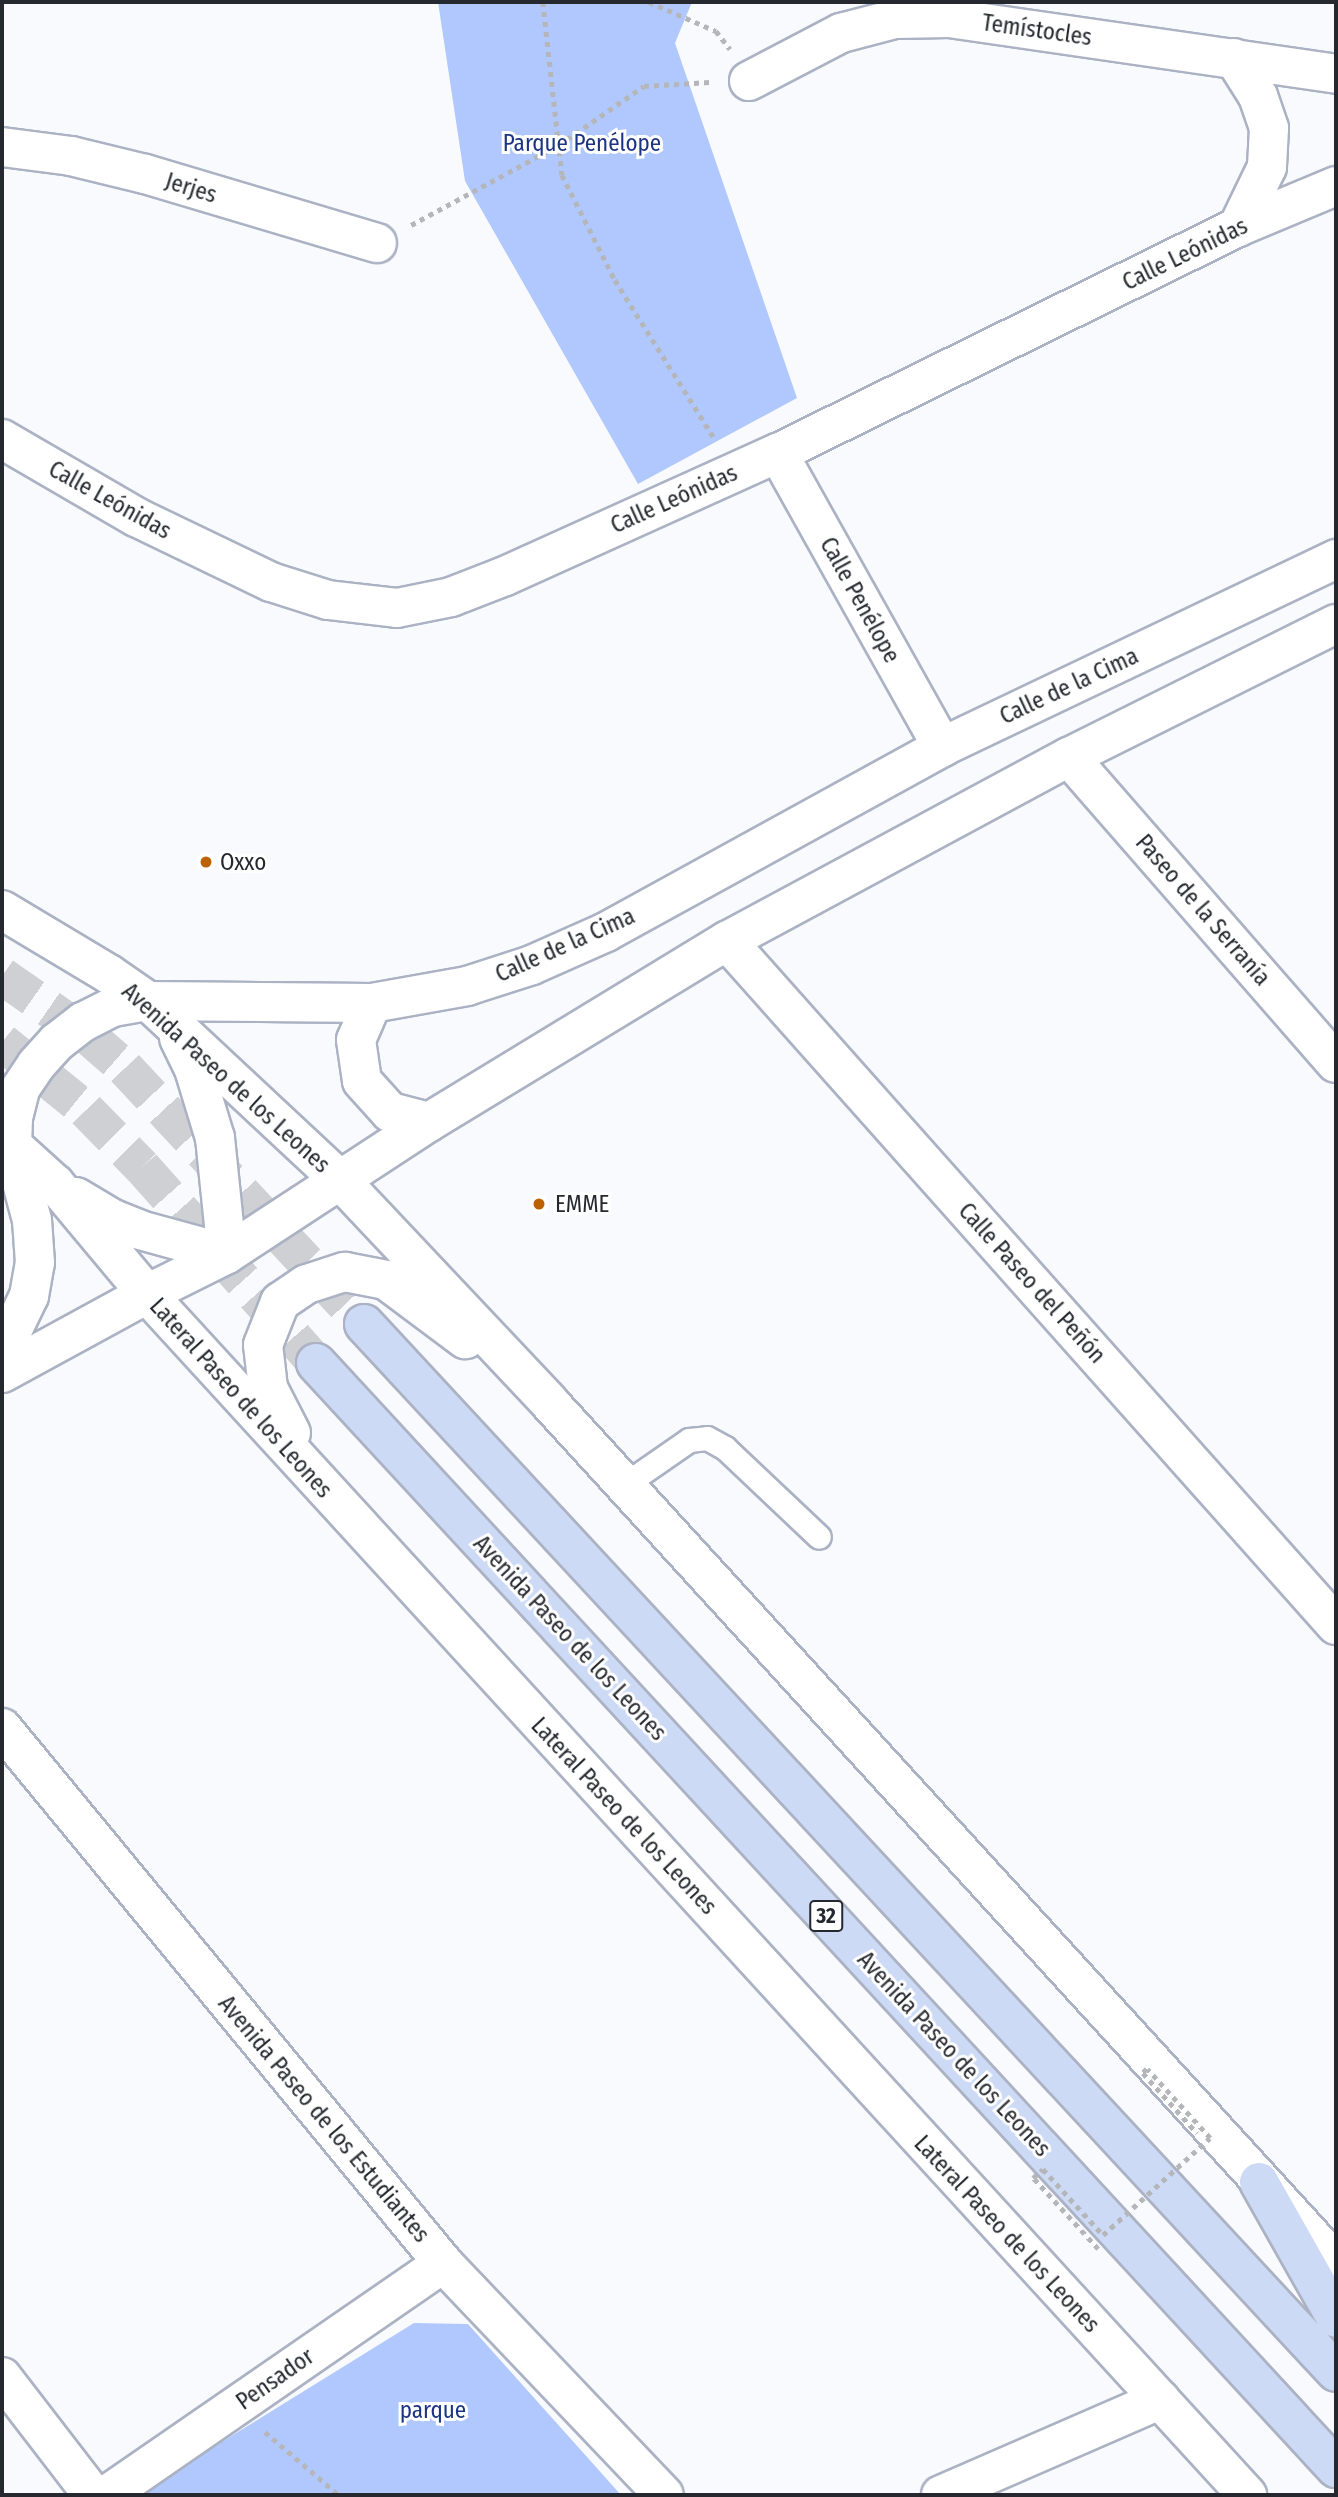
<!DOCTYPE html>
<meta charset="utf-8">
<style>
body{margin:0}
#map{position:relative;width:1338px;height:2497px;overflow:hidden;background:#f8fafd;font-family:"Fira Sans Condensed",sans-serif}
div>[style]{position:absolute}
.green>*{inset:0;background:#b0c8fd}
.primary-tunnel>*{height:38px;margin-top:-19px;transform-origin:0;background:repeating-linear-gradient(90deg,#ced0d4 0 38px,transparent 0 57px)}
.path>*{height:4.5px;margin-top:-2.25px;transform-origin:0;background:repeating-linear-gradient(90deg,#b4b6ba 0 5px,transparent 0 10px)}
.roads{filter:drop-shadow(2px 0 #abb2c3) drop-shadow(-2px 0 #abb2c3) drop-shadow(0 2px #abb2c3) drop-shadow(0 -2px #abb2c3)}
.lane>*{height:23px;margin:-11.5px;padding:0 11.5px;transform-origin:11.5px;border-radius:11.5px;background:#fff}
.street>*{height:38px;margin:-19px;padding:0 19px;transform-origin:19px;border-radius:19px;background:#fff}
.secondary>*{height:38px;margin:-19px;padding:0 19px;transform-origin:19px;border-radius:19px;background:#fff}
.primary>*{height:38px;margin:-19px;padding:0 19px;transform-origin:19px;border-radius:19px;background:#cddaf5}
.path-bridge>*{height:4.5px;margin-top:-2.25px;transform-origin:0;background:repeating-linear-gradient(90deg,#b4b6ba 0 5px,transparent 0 10px)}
.dots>*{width:19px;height:19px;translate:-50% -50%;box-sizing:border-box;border:4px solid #fff;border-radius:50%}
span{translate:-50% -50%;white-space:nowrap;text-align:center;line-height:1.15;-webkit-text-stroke:6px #fff;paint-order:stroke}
.shield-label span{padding:2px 5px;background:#fff;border:2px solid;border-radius:5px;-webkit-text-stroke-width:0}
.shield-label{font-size:21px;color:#25282e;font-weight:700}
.street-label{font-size:23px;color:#25282e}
.park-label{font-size:23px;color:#1b3483}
.poi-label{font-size:23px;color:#25282e}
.left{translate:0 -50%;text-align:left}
.frame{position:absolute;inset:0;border:4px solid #25282e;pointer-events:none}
</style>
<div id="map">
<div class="green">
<i style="clip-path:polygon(438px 2px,692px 2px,675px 43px,797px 398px,638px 484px,465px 181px)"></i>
<i style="clip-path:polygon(414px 2323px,468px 2324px,621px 2495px,136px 2495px)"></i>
</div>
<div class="primary-tunnel">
<i style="left:2px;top:976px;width:103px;rotate:34.8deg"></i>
<i style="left:87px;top:1035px;width:50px;rotate:41deg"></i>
<i style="left:125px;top:1068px;width:350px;rotate:47deg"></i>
<i style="left:2px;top:1042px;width:108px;rotate:39deg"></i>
<i style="left:86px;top:1110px;width:80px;rotate:45.5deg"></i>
<i style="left:142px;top:1167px;width:262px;rotate:48.4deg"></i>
</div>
<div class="path">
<i style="left:543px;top:2px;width:174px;rotate:83.7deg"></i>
<i style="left:562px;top:175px;width:118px;rotate:63.2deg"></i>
<i style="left:615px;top:280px;width:186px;rotate:57.9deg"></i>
<i style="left:649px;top:2px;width:73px;rotate:23.4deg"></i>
<i style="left:716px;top:31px;width:23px;rotate:52deg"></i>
<i style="left:411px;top:225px;width:168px;rotate:-28.4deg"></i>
<i style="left:559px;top:145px;width:103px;rotate:-34.8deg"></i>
<i style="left:644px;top:86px;width:66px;rotate:-3.5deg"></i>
<i style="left:265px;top:2432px;width:97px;rotate:40.4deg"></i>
</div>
<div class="roads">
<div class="lane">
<i style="left:624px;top:1485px;width:79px;rotate:-34.7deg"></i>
<i style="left:689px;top:1440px;width:18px;rotate:-6deg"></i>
<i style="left:707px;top:1438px;width:21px;rotate:29deg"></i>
<i style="left:725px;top:1448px;width:129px;rotate:43.4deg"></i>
</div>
<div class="street">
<i style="left:1234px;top:58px;width:45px;rotate:57.7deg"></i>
<i style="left:1258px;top:96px;width:34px;rotate:71deg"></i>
<i style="left:1269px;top:128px;width:39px;rotate:93deg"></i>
<i style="left:1267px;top:167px;width:67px;rotate:115.8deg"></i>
<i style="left:749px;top:81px;width:104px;rotate:-27.6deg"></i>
<i style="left:841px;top:33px;width:56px;rotate:-14.5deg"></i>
<i style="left:895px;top:19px;width:54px;rotate:-1.1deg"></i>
<i style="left:949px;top:18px;width:391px;rotate:8.2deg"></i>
<i style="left:2px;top:147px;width:70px;rotate:7.4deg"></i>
<i style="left:71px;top:156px;width:76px;rotate:13.7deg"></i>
<i style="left:145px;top:174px;width:242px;rotate:16.6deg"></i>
<i style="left:2px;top:439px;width:155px;rotate:30.2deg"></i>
<i style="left:136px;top:517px;width:150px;rotate:25.7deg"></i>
<i style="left:271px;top:582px;width:60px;rotate:17.5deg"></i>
<i style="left:328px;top:600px;width:69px;rotate:6.6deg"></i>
<i style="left:397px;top:608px;width:55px;rotate:-11.5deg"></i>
<i style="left:451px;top:597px;width:58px;rotate:-21.3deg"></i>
<i style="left:505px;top:576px;width:299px;rotate:-24.3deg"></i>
<i style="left:778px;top:453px;width:513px;rotate:-26.17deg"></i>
<i style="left:1238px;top:227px;width:106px;rotate:-22.7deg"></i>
<i style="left:778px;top:453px;width:337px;rotate:60.8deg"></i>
<i style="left:1069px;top:757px;width:406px;rotate:48.9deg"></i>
<i style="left:727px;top:941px;width:916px;rotate:48.32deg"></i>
<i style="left:2px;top:1352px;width:62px;rotate:-64.3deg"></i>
<i style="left:29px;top:1296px;width:34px;rotate:-80deg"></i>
<i style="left:35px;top:1263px;width:43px;rotate:-94deg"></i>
<i style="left:32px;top:1220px;width:77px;rotate:-105.1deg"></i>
<i style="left:2px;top:1373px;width:165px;rotate:-28.6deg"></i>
<i style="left:2px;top:1728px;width:693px;rotate:50.5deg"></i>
<i style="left:443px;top:2263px;width:320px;rotate:46.4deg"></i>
<i style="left:2px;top:2377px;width:149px;rotate:52.4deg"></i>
<i style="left:107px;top:2495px;width:408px;rotate:-34.6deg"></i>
<i style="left:941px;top:2495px;width:239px;rotate:-23.5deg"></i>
</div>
<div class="secondary">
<i style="left:2px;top:910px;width:125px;rotate:30.9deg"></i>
<i style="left:109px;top:974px;width:47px;rotate:34.7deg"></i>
<i style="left:148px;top:1001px;width:264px;rotate:43deg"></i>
<i style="left:341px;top:1181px;width:302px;rotate:46.7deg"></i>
<i style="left:548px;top:1401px;width:1168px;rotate:47.57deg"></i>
<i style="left:372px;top:1003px;width:40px;rotate:113.4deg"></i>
<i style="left:356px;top:1040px;width:41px;rotate:81.7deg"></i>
<i style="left:362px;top:1081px;width:42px;rotate:47.9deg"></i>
<i style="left:390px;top:1112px;width:40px;rotate:14.4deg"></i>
<i style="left:2px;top:1136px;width:72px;rotate:42.2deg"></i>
<i style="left:55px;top:1184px;width:143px;rotate:50.1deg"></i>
<i style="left:147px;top:1294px;width:1629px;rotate:47.51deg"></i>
<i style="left:12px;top:1146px;width:28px;rotate:-88deg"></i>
<i style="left:13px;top:1118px;width:30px;rotate:-76deg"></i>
<i style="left:20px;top:1089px;width:29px;rotate:-56deg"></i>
<i style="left:36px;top:1065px;width:31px;rotate:-48deg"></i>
<i style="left:57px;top:1042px;width:33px;rotate:-38deg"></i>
<i style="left:83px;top:1022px;width:34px;rotate:-27deg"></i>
<i style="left:113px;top:1007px;width:36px;rotate:-10deg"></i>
<i style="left:148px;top:1001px;width:224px;rotate:0.5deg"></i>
<i style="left:372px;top:1003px;width:97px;rotate:-10.1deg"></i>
<i style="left:467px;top:986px;width:68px;rotate:-17.9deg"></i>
<i style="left:532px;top:965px;width:81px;rotate:-24deg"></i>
<i style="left:606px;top:932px;width:384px;rotate:-28.8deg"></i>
<i style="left:942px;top:747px;width:437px;rotate:-25.5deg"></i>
<i style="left:76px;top:1197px;width:41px;rotate:31deg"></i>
<i style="left:111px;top:1218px;width:31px;rotate:22deg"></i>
<i style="left:140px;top:1230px;width:90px;rotate:15.4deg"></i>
<i style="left:227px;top:1254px;width:117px;rotate:-95.9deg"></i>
<i style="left:215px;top:1138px;width:72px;rotate:-106.9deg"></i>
<i style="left:194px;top:1069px;width:34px;rotate:-116deg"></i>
<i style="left:147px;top:1294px;width:89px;rotate:-26.6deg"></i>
<i style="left:227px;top:1254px;width:241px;rotate:-33.2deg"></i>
<i style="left:429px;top:1122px;width:349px;rotate:-31.3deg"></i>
<i style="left:727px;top:941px;width:388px;rotate:-28.3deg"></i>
<i style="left:1069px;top:757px;width:298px;rotate:-26.5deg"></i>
<i style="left:291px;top:1433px;width:51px;rotate:-117.1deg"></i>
<i style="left:268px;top:1388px;width:43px;rotate:-96.6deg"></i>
<i style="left:263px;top:1345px;width:46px;rotate:-68.4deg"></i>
<i style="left:280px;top:1302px;width:32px;rotate:-34deg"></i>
<i style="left:307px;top:1284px;width:40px;rotate:-18deg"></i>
<i style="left:345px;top:1272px;width:42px;rotate:11deg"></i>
<i style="left:386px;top:1280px;width:99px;rotate:36.8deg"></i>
</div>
<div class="primary">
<i style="left:364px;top:1324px;width:1429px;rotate:47.15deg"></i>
<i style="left:316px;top:1363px;width:1504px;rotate:47.29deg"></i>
<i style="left:1259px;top:2182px;width:156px;rotate:60.5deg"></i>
</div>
</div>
<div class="path-bridge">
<i style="left:1098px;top:2249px;width:96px;rotate:-132.5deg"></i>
<i style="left:1033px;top:2178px;width:13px;rotate:-42deg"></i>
<i style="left:1043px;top:2169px;width:89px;rotate:47.7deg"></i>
<i style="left:1103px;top:2235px;width:144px;rotate:-42.2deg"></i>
<i style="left:1210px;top:2138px;width:93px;rotate:-132.4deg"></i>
<i style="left:1147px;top:2069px;width:6px;rotate:135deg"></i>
<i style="left:1143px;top:2073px;width:81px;rotate:48deg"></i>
</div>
<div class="dots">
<i style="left:206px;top:862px;background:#bc6202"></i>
<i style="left:539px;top:1204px;background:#bc6202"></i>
</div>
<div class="shield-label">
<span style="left:826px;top:1916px">32</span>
</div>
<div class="street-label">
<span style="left:1037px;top:30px;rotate:8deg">Temístocles</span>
<span style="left:191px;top:188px;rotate:17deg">Jerjes</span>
<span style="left:1185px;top:254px;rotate:-26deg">Calle Leónidas</span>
<span style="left:674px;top:499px;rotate:-24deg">Calle Leónidas</span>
<span style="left:110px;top:500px;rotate:29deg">Calle Leónidas</span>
<span style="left:860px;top:600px;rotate:61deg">Calle Penélope</span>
<span style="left:1069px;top:686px;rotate:-25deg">Calle de la Cima</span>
<span style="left:1203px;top:910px;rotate:49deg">Paseo de la Serranía</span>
<span style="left:565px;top:945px;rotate:-24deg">Calle de la Cima</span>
<span style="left:226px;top:1078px;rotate:42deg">Avenida Paseo de los Leones</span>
<span style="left:1032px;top:1283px;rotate:48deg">Calle Paseo del Peñón</span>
<span style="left:241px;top:1398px;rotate:48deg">Lateral Paseo de los Leones</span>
<span style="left:570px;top:1638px;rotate:47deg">Avenida Paseo de los Leones</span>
<span style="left:624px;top:1816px;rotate:47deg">Lateral Paseo de los Leones</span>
<span style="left:954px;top:2054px;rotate:47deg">Avenida Paseo de los Leones</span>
<span style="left:324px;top:2119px;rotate:50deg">Avenida Paseo de los Estudiantes</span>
<span style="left:1007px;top:2234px;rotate:47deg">Lateral Paseo de los Leones</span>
<span style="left:275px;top:2379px;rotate:-35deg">Pensador</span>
</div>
<div class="park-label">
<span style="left:582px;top:143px">Parque Penélope</span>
<span style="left:433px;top:2410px">parque</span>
</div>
<div class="poi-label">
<span class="left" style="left:220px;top:862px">Oxxo</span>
<span class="left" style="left:555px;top:1204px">EMME</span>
</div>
<div class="frame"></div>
</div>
